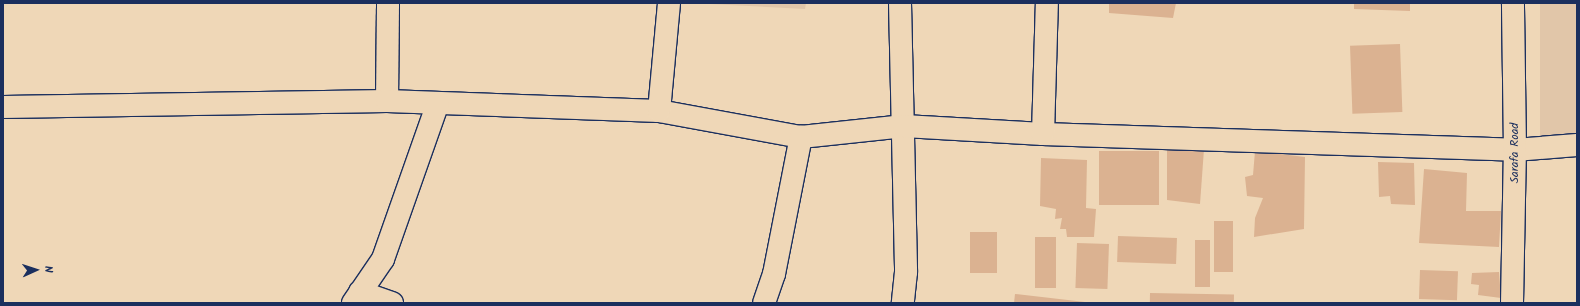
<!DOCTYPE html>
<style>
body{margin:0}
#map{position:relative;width:1580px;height:306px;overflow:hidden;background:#efd7b7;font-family:Kalam,sans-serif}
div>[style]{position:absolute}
.built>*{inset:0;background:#e1c6a9;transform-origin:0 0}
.building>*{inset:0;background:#dbb291;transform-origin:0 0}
.roads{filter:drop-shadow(1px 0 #1b2f5e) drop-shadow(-1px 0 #1b2f5e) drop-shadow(0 1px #1b2f5e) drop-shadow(0 -1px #1b2f5e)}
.minor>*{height:22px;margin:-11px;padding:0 11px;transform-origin:11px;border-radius:11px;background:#efd7b7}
.tertiary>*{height:22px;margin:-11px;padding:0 11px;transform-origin:11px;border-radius:11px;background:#efd7b7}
span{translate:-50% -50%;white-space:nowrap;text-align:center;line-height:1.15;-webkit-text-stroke:3px #efd7b7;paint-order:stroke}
.street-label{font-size:12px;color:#1b2f5e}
.frame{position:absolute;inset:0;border:4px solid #1b2f5e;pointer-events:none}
.north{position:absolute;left:16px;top:250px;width:40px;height:40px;-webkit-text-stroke:3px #efd7b7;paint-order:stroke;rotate:87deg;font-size:11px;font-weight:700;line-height:16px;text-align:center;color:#1b2f5e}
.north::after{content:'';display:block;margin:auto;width:14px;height:18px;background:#1b2f5e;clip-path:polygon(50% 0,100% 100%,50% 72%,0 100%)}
</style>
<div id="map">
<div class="built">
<i style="clip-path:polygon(690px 3px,806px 3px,805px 9px)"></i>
<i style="left:1540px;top:3px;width:37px;height:135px"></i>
</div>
<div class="building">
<i style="clip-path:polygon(1109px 3px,1176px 3px,1173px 18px,1109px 13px)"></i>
<i style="clip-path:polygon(1354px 3px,1410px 3px,1410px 11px,1354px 9px)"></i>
<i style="left:1400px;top:44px;width:68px;height:50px;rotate:88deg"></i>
<i style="clip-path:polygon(1167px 147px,1204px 149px,1200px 204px,1167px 200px)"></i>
<i style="left:1099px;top:151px;width:60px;height:54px"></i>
<i style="clip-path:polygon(1255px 151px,1305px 157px,1304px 229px,1254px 237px,1255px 218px,1263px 198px,1247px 196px,1245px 177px,1253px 175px)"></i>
<i style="clip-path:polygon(1041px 158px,1087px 160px,1086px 208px,1096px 209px,1094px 237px,1067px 237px,1066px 229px,1060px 229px,1062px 218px,1055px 219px,1056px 209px,1040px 206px)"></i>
<i style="clip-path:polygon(1378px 162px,1414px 163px,1415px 205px,1391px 204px,1390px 196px,1379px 197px)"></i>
<i style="clip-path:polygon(1424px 169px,1467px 173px,1466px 211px,1501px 211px,1499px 247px,1419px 243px)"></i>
<i style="left:1214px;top:221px;width:19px;height:51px"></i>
<i style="left:970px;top:232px;width:27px;height:41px"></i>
<i style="left:1118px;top:236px;width:59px;height:26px;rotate:2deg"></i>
<i style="left:1035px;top:237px;width:21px;height:51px"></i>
<i style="left:1195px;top:240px;width:15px;height:47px"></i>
<i style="left:1077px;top:243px;width:32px;height:45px;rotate:2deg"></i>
<i style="left:1420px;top:270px;width:38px;height:29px;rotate:2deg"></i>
<i style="clip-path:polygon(1499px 272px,1501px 298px,1478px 295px,1479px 285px,1471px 284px,1472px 273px)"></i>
<i style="left:1150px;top:293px;width:84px;height:10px;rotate:1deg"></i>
<i style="clip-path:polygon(1015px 294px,1085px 302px,1085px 303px,1014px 303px)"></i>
</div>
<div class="roads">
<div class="minor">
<i style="left:900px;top:3px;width:269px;rotate:88.7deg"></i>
<i style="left:906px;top:272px;width:31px;rotate:96deg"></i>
<i style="left:387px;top:101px;width:98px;rotate:-89.4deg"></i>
<i style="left:3px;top:107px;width:384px;rotate:-0.9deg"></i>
<i style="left:387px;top:101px;width:272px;rotate:2.1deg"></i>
<i style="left:659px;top:111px;width:144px;rotate:10.4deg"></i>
<i style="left:801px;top:137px;width:104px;rotate:-6.1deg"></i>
<i style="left:904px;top:126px;width:139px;rotate:3.3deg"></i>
<i style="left:1043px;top:134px;width:472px;rotate:1.9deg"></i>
<i style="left:1515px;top:150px;width:62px;rotate:-4.6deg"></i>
<i style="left:659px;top:111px;width:108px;rotate:-84.7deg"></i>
<i style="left:1043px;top:134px;width:131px;rotate:-88.3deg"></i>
<i style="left:360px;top:292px;width:34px;rotate:19deg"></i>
<i style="left:353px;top:303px;width:53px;rotate:-55.7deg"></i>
<i style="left:383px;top:259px;width:165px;rotate:-70.6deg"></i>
<i style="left:764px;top:303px;width:31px;rotate:-71deg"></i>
<i style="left:774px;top:274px;width:140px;rotate:-78.9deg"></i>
</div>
<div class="tertiary">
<i style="left:1512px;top:303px;width:153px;rotate:-88.9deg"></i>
<i style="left:1515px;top:150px;width:147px;rotate:-90.8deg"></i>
</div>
</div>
<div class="street-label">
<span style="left:1515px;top:153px;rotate:-90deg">Sarafa Road</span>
</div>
<div class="frame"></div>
<div class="north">N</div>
</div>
